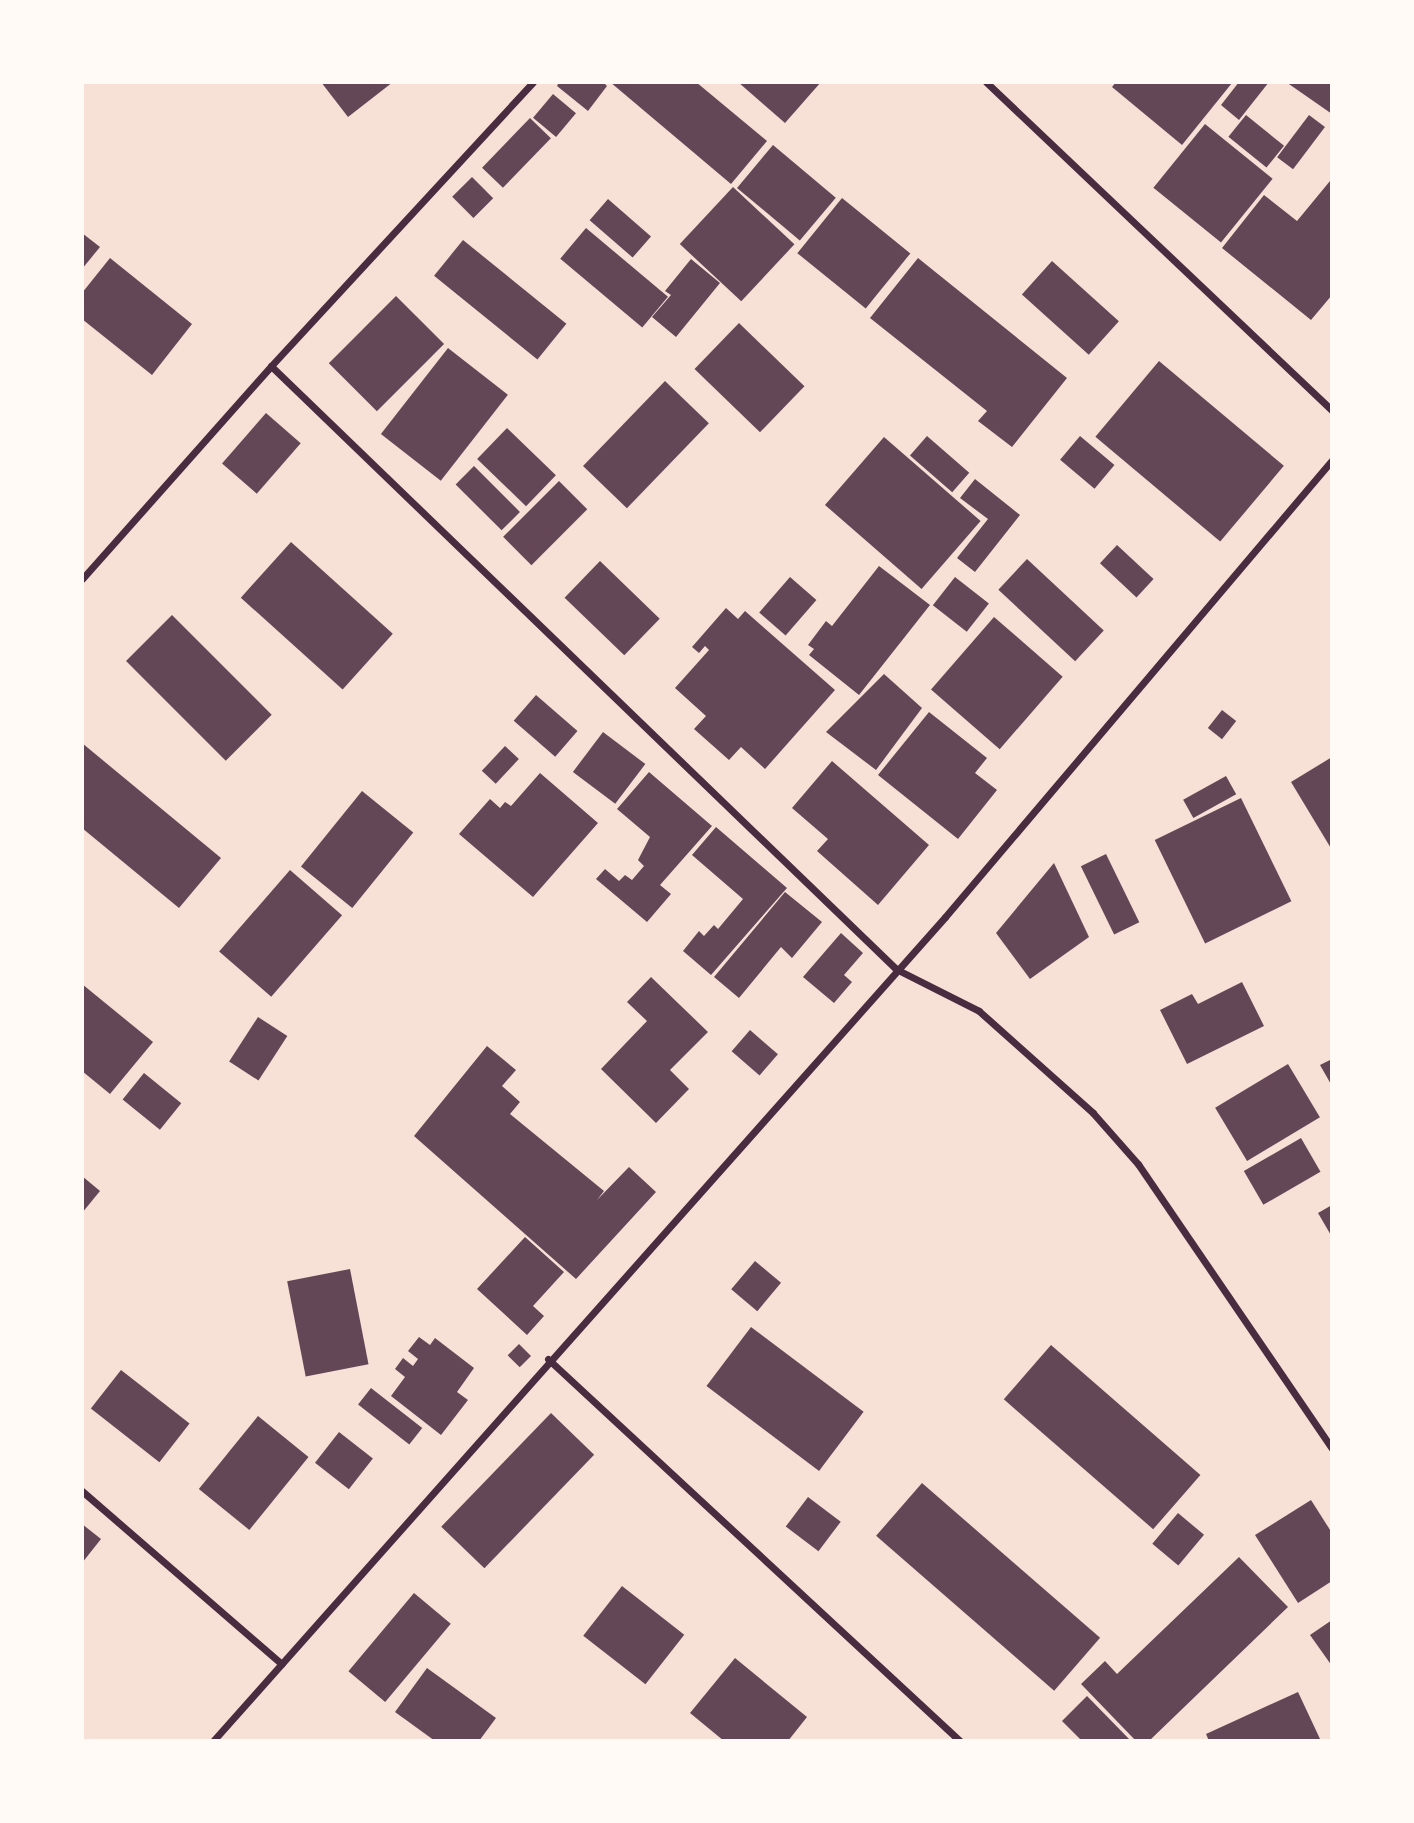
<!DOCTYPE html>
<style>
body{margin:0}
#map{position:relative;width:1414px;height:1823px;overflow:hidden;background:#f7e1d7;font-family:"PT Sans",sans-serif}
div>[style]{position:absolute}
.building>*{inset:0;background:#644757;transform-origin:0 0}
.minor>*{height:7px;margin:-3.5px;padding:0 3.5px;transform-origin:3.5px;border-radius:3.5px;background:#4a2c40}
span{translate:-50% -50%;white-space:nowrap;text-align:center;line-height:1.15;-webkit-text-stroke:5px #fffaf5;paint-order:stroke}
.frame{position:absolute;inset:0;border:84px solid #fffaf5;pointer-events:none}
</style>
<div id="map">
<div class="building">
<i style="clip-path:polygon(321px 82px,393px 82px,348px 117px)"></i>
<i style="clip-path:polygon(559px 82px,603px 82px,607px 86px,588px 111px,557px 86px)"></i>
<i style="clip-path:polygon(610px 82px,696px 82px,767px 141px,731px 184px)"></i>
<i style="clip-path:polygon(738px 82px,821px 82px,785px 123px)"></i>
<i style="clip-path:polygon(1116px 82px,1231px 82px,1232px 83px,1182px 145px,1112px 87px)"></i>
<i style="clip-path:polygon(1239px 82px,1269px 82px,1239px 120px,1221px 105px)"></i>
<i style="clip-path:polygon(1286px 82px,1332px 82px,1332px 114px)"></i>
<i style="left:553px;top:94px;width:30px;height:31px;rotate:40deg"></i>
<i style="left:1246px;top:115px;width:49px;height:28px;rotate:39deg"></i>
<i style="left:1309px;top:115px;width:20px;height:53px;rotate:37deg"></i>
<i style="left:530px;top:118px;width:29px;height:69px;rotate:44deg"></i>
<i style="left:1205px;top:124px;width:87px;height:82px;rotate:39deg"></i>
<i style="left:773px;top:145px;width:82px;height:56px;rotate:40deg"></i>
<i style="left:472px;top:177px;width:30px;height:28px;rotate:45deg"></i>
<i style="clip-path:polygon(1330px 181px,1332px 295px,1311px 320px,1222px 248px,1264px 195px,1297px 221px)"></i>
<i style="left:733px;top:187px;width:84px;height:78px;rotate:43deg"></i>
<i style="left:842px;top:198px;width:88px;height:71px;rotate:39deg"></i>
<i style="left:608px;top:199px;width:57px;height:28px;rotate:41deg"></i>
<i style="left:586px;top:228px;width:107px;height:40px;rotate:40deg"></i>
<i style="clip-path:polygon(82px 233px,100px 247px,82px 269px)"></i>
<i style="left:463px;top:240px;width:133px;height:46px;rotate:39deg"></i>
<i style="clip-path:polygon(110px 258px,192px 324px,152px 375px,82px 319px,82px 293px)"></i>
<i style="clip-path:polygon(918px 258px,1067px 378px,1012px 447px,978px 421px,987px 411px,870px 318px)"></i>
<i style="clip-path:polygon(691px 259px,720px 283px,676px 337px,652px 317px,671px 295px,665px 291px)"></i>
<i style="left:1052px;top:261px;width:90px;height:45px;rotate:42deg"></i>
<i style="left:396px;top:296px;width:68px;height:95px;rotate:45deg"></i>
<i style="left:739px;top:323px;width:91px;height:64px;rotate:44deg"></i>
<i style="left:448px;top:348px;width:76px;height:109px;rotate:38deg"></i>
<i style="left:1159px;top:361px;width:163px;height:99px;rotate:40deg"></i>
<i style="left:665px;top:381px;width:61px;height:118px;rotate:44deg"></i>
<i style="left:266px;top:413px;width:46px;height:67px;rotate:41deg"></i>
<i style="left:507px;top:428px;width:68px;height:43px;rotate:44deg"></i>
<i style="left:927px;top:436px;width:56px;height:26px;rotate:41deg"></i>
<i style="left:1080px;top:436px;width:45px;height:31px;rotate:40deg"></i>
<i style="left:884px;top:437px;width:128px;height:90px;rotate:41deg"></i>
<i style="left:474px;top:466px;width:65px;height:26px;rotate:45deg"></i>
<i style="clip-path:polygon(975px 479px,1020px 515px,975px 572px,957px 558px,988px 519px,960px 498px)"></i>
<i style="left:559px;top:481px;width:40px;height:79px;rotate:45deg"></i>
<i style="left:291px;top:542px;width:137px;height:75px;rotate:42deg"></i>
<i style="left:1117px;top:545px;width:50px;height:25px;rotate:43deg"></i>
<i style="left:1027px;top:559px;width:105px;height:42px;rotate:43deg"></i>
<i style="left:600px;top:561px;width:83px;height:51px;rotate:44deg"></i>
<i style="clip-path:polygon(879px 566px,930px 605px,859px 695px,809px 655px,814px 649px,808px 645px,826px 621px,832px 626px)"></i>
<i style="left:790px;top:577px;width:35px;height:47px;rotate:41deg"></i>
<i style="left:955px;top:577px;width:43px;height:36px;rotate:38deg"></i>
<i style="clip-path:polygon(726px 608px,738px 619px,745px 611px,835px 690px,765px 769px,741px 747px,729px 760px,694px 729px,706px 716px,675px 688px,709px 650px,705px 646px,699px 653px,692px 647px)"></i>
<i style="left:172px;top:615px;width:141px;height:65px;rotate:45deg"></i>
<i style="left:994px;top:617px;width:91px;height:96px;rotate:41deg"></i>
<i style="clip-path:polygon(884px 674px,922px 708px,876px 770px,826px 732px)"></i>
<i style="left:536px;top:695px;width:55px;height:34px;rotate:41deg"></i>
<i style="left:1222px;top:710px;width:18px;height:23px;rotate:38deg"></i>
<i style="clip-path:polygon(929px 712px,987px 758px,975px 773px,997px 790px,958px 839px,878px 775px)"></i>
<i style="left:603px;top:732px;width:53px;height:50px;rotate:37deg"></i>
<i style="clip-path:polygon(82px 743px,221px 858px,179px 908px,82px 828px)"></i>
<i style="left:505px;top:746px;width:19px;height:34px;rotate:43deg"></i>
<i style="clip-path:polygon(1332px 757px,1332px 850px,1291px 782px)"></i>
<i style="clip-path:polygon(832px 761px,929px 845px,878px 905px,817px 851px,828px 839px,792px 808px)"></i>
<i style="clip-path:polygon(649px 772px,712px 826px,660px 885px,671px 894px,647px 922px,596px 879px,605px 869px,619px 881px,625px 875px,632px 880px,644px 866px,638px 860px,650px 837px,617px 809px)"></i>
<i style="clip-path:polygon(540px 773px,598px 823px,533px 897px,459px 834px,490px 799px,500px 808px,505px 802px,511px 806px)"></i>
<i style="left:1226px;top:776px;width:21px;height:49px;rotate:61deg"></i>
<i style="left:362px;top:791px;width:66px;height:97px;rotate:39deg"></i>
<i style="left:1241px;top:798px;width:115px;height:96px;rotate:64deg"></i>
<i style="clip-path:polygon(716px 827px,787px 888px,711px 975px,683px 951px,699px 931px,704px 936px,714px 925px,718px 929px,743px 899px,692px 855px)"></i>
<i style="left:1106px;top:854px;width:76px;height:28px;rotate:64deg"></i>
<i style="clip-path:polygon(1054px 863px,1089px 937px,1030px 979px,996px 933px)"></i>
<i style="left:290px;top:870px;width:69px;height:108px;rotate:41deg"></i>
<i style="clip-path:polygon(785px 892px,822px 922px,792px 958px,781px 947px,739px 998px,714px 977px)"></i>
<i style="clip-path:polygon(841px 933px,863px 953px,844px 975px,852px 982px,834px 1003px,803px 977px)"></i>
<i style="clip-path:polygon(651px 977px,708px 1032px,670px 1070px,689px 1089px,656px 1123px,601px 1069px,647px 1021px,627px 1002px)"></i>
<i style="clip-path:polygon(1242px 982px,1264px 1026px,1187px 1064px,1160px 1010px,1192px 994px,1198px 1004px)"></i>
<i style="clip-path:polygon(82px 984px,153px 1042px,110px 1094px,82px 1071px)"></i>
<i style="left:258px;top:1017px;width:35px;height:53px;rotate:33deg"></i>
<i style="left:750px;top:1030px;width:37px;height:28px;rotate:41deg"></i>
<i style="clip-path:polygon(487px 1046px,516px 1070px,502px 1086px,520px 1102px,510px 1114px,604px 1191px,597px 1200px,629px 1167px,656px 1192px,576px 1279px,414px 1136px)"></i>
<i style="clip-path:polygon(1332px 1059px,1332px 1086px,1320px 1065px)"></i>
<i style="left:1288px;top:1064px;width:62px;height:85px;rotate:59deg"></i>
<i style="left:144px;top:1073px;width:48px;height:34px;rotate:39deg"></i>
<i style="left:1301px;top:1138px;width:39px;height:66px;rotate:60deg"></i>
<i style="clip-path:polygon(82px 1176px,100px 1191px,82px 1213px)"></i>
<i style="clip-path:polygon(1332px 1205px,1332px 1237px,1318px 1213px)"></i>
<i style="clip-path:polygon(525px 1237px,564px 1272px,533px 1306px,544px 1316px,527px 1335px,477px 1289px)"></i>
<i style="left:755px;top:1261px;width:34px;height:37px;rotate:40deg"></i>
<i style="left:350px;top:1269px;width:97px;height:64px;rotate:79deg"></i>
<i style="left:751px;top:1327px;width:141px;height:74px;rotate:37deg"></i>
<i style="clip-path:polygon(419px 1337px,430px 1345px,435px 1338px,474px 1368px,457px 1392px,468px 1400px,441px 1435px,391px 1396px,405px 1377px,395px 1369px,403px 1358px,413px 1366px,418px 1359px,408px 1351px)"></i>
<i style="left:519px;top:1344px;width:17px;height:16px;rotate:45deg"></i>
<i style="left:1051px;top:1345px;width:198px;height:72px;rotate:41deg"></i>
<i style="left:121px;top:1370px;width:87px;height:49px;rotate:38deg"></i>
<i style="left:371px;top:1388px;width:65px;height:21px;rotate:38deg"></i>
<i style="left:551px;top:1413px;width:60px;height:158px;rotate:44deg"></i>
<i style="left:258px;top:1416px;width:65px;height:94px;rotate:39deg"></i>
<i style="left:339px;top:1432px;width:43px;height:39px;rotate:38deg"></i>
<i style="left:922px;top:1483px;width:236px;height:70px;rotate:41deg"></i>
<i style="left:808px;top:1497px;width:41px;height:37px;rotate:37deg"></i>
<i style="clip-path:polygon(1311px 1500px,1332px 1533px,1332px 1581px,1298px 1603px,1255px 1535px)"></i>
<i style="left:1178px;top:1513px;width:34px;height:40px;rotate:40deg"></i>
<i style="clip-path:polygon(82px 1524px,101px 1539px,82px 1563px)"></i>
<i style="clip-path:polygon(1239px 1557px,1288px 1607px,1149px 1741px,1136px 1741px,1081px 1684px,1105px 1661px,1117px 1674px)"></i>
<i style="left:622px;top:1586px;width:79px;height:63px;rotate:38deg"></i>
<i style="left:414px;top:1593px;width:48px;height:102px;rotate:40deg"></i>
<i style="clip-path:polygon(1332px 1620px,1332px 1666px,1310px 1635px)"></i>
<i style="clip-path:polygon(735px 1658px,807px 1717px,788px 1741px,724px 1741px,690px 1713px)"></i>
<i style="clip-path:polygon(427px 1668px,496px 1718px,479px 1741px,435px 1741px,395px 1712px)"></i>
<i style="clip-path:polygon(1298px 1692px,1321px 1741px,1209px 1741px,1206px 1734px)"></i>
<i style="clip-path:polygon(1087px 1696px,1131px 1741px,1082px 1741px,1062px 1721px)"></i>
</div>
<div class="minor">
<i style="left:986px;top:82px;width:477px;rotate:43.5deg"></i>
<i style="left:271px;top:366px;width:868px;rotate:43.97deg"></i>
<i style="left:896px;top:969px;width:93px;rotate:26.8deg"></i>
<i style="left:979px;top:1011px;width:153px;rotate:41.8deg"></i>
<i style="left:1093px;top:1113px;width:68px;rotate:48.6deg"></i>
<i style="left:1138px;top:1164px;width:344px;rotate:55.7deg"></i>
<i style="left:82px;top:579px;width:285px;rotate:-48.4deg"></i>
<i style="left:271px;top:366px;width:386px;rotate:-47.3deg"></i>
<i style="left:548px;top:1359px;width:562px;rotate:42.84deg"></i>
<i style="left:82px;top:1491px;width:264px;rotate:40.9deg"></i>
<i style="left:213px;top:1741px;width:1102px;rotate:-48.38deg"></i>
<i style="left:945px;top:917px;width:599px;rotate:-49.74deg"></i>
</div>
<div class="frame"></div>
</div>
